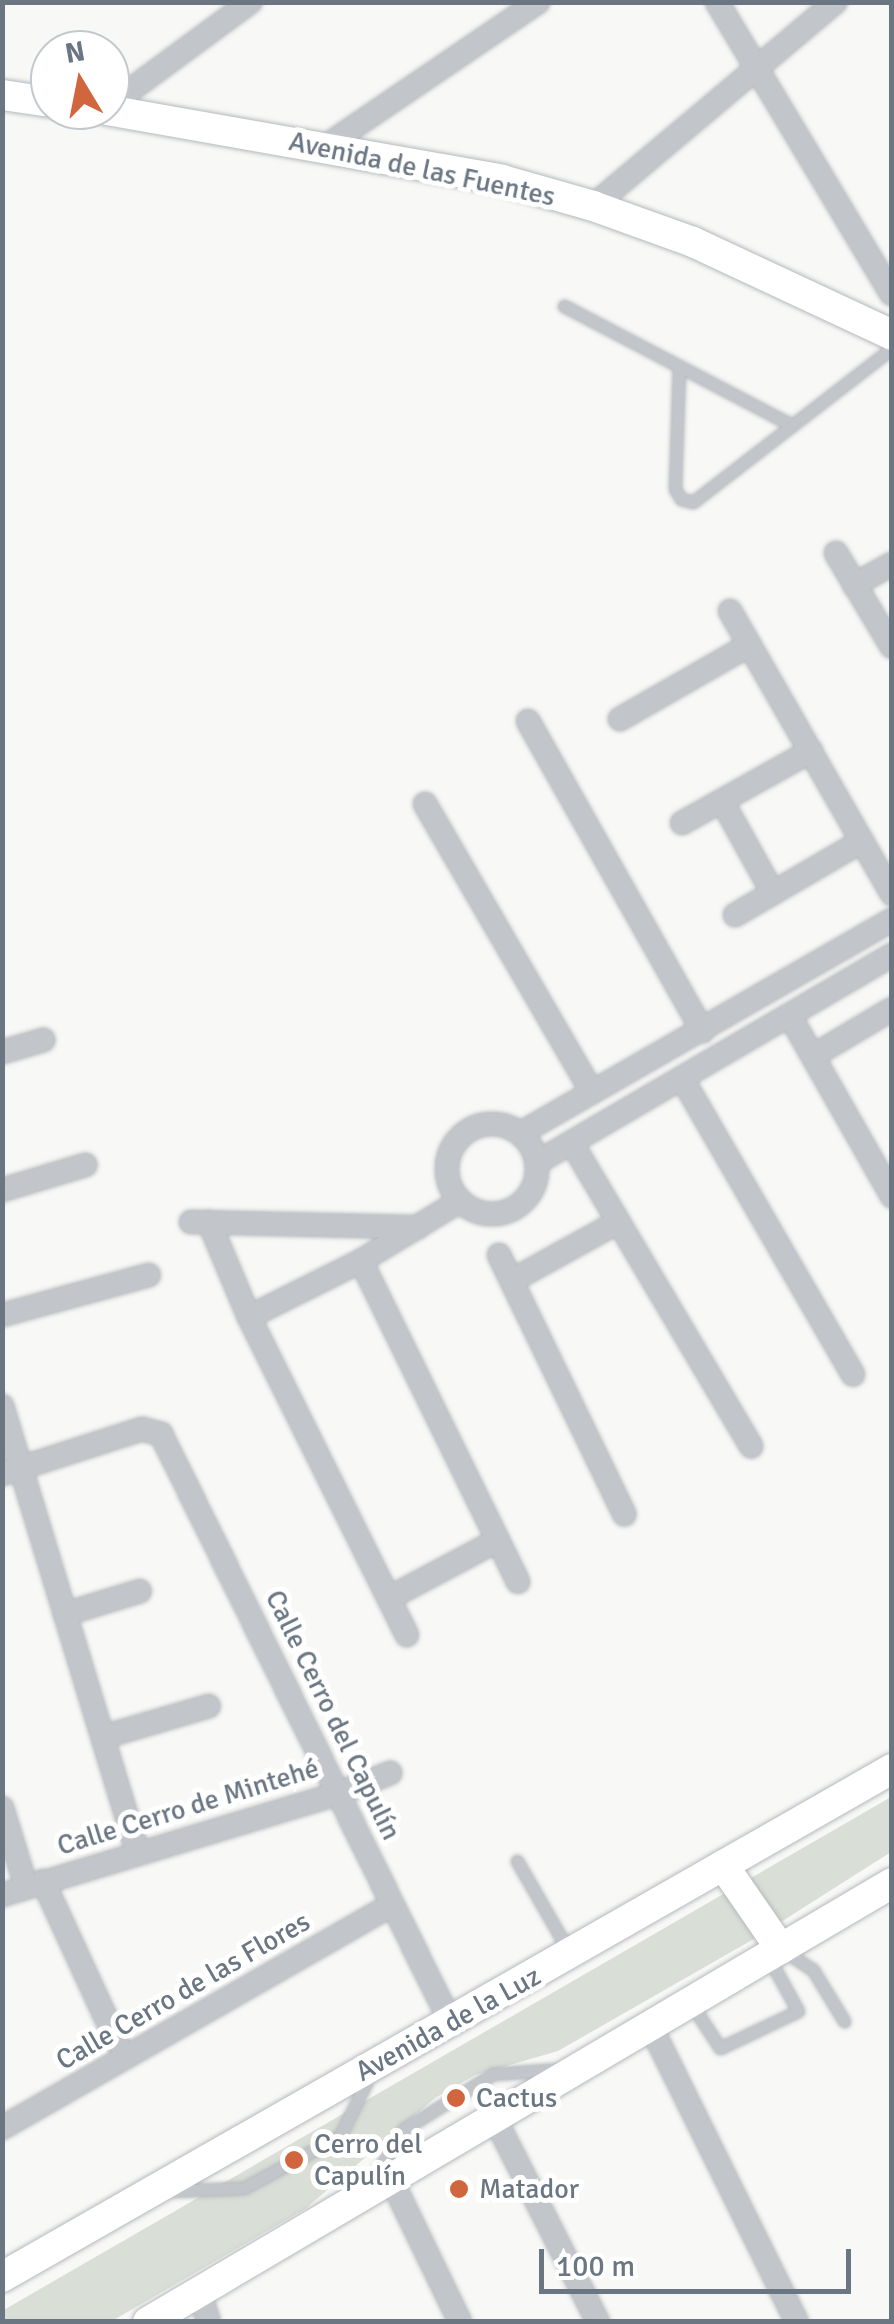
<!DOCTYPE html>
<html>
<head>
<meta charset="utf-8">
<style>
	body { margin:0 }
	#map { position:relative; width:894px; height:2324px; overflow:hidden; background:#f8f8f6; font-family:Signika,sans-serif }
	div>[style] { position:absolute }
	.green>* { inset:0; background:#d9ded7 }
	.roads { filter:drop-shadow(0 0 2px #b5b9bd) drop-shadow(0 0 2px #b5b9bd) }
	.lane>* { height:11px; margin:-5.5px; padding:0 5.5px; transform-origin:5.5px; border-radius:5.5px; background:#c2c5c9 }
	.street>* { height:22px; margin:-11px; padding:0 11px; transform-origin:11px; border-radius:11px; background:#c2c5c9 }
	.street>.ring { margin:-11px; padding:0; box-sizing:content-box; background:none; border:22px solid #c2c5c9; border-radius:50% }
	.secondary>* { height:30px; margin:-15px; padding:0 15px; transform-origin:15px; border-radius:15px; background:#fff }
	.dots>* { width:28px; height:28px; translate:-50% -50%; box-sizing:border-box; border:5px solid #fff; border-radius:50% }
	span { translate:-50% -50%; white-space:nowrap; text-align:center; line-height:1.15; -webkit-text-stroke:10px #fff; paint-order:stroke }
	.street-label { font-size:28px; color:#6a7783 }
	.poi-label { font-size:28px; color:#6a7783 }
	.left { translate:0 -50%; text-align:left }
	.frame { position:absolute; inset:0; border:5px solid #6a7783; pointer-events:none }
	.north { position:absolute; left:30px; top:30px; width:100px; height:100px; box-sizing:border-box; background:#fff; border:2px solid #c3c9cd; border-radius:50%; rotate:350deg; font-size:28px; font-weight:700; line-height:40px; text-align:center; color:#6a7783 }
	.north::after { content:''; display:block; margin:auto; width:35px; height:45px; background:#d1653d; clip-path:polygon(50% 0,100% 100%,50% 72%,0 100%) }
	.scale { position:absolute; left:539px; top:2249px; width:312px; height:45px; box-sizing:border-box; border:5px solid #6a7783; border-top:0; padding-left:12px; font-size:30px; line-height:35px; white-space:nowrap; color:#6a7783; -webkit-text-stroke:8px #fff; paint-order:stroke }
</style>
</head>
<body>
<div id="map">
	<div class="green">
		<div style="clip-path:polygon(891px 1797px,891px 1852px,759px 1936px,558px 2051px,475px 2075px,435px 2098px,305px 2209px,112px 2321px,3px 2321px,2px 2311px)"></div>
	</div>
	<div class="roads">
		<div class="lane">
			<div style="left:564px;top:306px;width:257px;rotate:27.6deg"></div>
			<div style="left:679px;top:366px;width:123px;rotate:91.9deg"></div>
			<div style="left:675px;top:489px;width:12px;rotate:59deg"></div>
			<div style="left:681px;top:499px;width:12px;rotate:14deg"></div>
			<div style="left:693px;top:502px;width:252px;rotate:-37.7deg"></div>
			<div style="left:517px;top:1861px;width:106px;rotate:60.1deg"></div>
			<div style="left:784px;top:1951px;width:35px;rotate:33deg"></div>
			<div style="left:813px;top:1970px;width:60px;rotate:58.7deg"></div>
			<div style="left:692px;top:2005px;width:51px;rotate:56.9deg"></div>
			<div style="left:720px;top:2048px;width:86px;rotate:-25.4deg"></div>
			<div style="left:798px;top:2011px;width:58px;rotate:-118.8deg"></div>
			<div style="left:372px;top:2180px;width:60px;rotate:-57.9deg"></div>
			<div style="left:404px;top:2129px;width:105px;rotate:-31.7deg"></div>
			<div style="left:493px;top:2074px;width:67px;rotate:-4.3deg"></div>
			<div style="left:170px;top:2191px;width:74px;rotate:-2.3deg"></div>
			<div style="left:244px;top:2188px;width:109px;rotate:-28.4deg"></div>
			<div style="left:340px;top:2136px;width:68px;rotate:-63.8deg"></div>
		</div>
		<div class="street">
			<div style="left:717px;top:2px;width:340px;rotate:59.1deg"></div>
			<div style="left:110px;top:105px;width:174px;rotate:-36.3deg"></div>
			<div style="left:323px;top:148px;width:260px;rotate:-34.2deg"></div>
			<div style="left:593px;top:206px;width:317px;rotate:-40.1deg"></div>
			<div style="left:836px;top:553px;width:109px;rotate:59.2deg"></div>
			<div style="left:854px;top:585px;width:43px;rotate:-28.9deg"></div>
			<div style="left:730px;top:611px;width:326px;rotate:60.2deg"></div>
			<div style="left:620px;top:719px;width:149px;rotate:-29.8deg"></div>
			<div style="left:528px;top:721px;width:356px;rotate:60.6deg"></div>
			<div style="left:722px;top:801px;width:105px;rotate:61deg"></div>
			<div style="left:425px;top:804px;width:333px;rotate:59.9deg"></div>
			<div style="left:682px;top:823px;width:148px;rotate:-29.2deg"></div>
			<div style="left:735px;top:915px;width:147px;rotate:-30.2deg"></div>
			<div style="left:791px;top:1018px;width:205px;rotate:60.4deg"></div>
			<div style="left:2px;top:1052px;width:43px;rotate:-16.3deg"></div>
			<div style="left:813px;top:1056px;width:92px;rotate:-30.7deg"></div>
			<div style="left:683px;top:1080px;width:340px;rotate:60deg"></div>
			<div class="ring" style="left:447px;top:1124px;width:68px;height:68px"></div>
			<div style="left:521px;top:1133px;width:428px;rotate:-29.9deg"></div>
			<div style="left:573px;top:1145px;width:350px;rotate:59.4deg"></div>
			<div style="left:538px;top:1162px;width:410px;rotate:-30.3deg"></div>
			<div style="left:2px;top:1190px;width:87px;rotate:-16.8deg"></div>
			<div style="left:191px;top:1222px;width:227px;rotate:1.3deg"></div>
			<div style="left:209px;top:1222px;width:103px;rotate:67.2deg"></div>
			<div style="left:249px;top:1317px;width:355px;rotate:63.6deg"></div>
			<div style="left:499px;top:1255px;width:288px;rotate:64.2deg"></div>
			<div style="left:361px;top:1261px;width:357px;rotate:63.9deg"></div>
			<div style="left:513px;top:1280px;width:120px;rotate:-28.9deg"></div>
			<div style="left:2px;top:1315px;width:152px;rotate:-15.2deg"></div>
			<div style="left:249px;top:1317px;width:125px;rotate:-26.6deg"></div>
			<div style="left:361px;top:1261px;width:116px;rotate:-31.2deg"></div>
			<div style="left:2px;top:1406px;width:468px;rotate:73.1deg"></div>
			<div style="left:2px;top:1474px;width:147px;rotate:-17.8deg"></div>
			<div style="left:142px;top:1429px;width:20px;rotate:15deg"></div>
			<div style="left:161px;top:1434px;width:657px;rotate:63.79deg"></div>
			<div style="left:389px;top:1598px;width:123px;rotate:-28deg"></div>
			<div style="left:65px;top:1614px;width:78px;rotate:-17deg"></div>
			<div style="left:103px;top:1737px;width:110px;rotate:-16.3deg"></div>
			<div style="left:2px;top:1808px;width:82px;rotate:72.9deg"></div>
			<div style="left:43px;top:1881px;width:177px;rotate:65.3deg"></div>
			<div style="left:2px;top:1895px;width:353px;rotate:-16.8deg"></div>
			<div style="left:340px;top:1793px;width:54px;rotate:-21.8deg"></div>
			<div style="left:650px;top:2025px;width:331px;rotate:63.7deg"></div>
			<div style="left:494px;top:2117px;width:230px;rotate:63.1deg"></div>
			<div style="left:2px;top:2128px;width:449px;rotate:-29.8deg"></div>
			<div style="left:390px;top:2177px;width:161px;rotate:64.2deg"></div>
			<div style="left:199px;top:2290px;width:34px;rotate:73deg"></div>
		</div>
		<div class="secondary">
			<div style="left:2px;top:95px;width:49px;rotate:8.3deg"></div>
			<div style="left:107px;top:110px;width:401px;rotate:10deg"></div>
			<div style="left:502px;top:180px;width:95px;rotate:15.9deg"></div>
			<div style="left:593px;top:206px;width:106px;rotate:19.8deg"></div>
			<div style="left:693px;top:242px;width:220px;rotate:25deg"></div>
			<div style="left:723px;top:1865px;width:102px;rotate:55.4deg"></div>
			<div style="left:2px;top:2277px;width:1025px;rotate:-29.72deg"></div>
			<div style="left:148px;top:2322px;width:864px;rotate:-30.54deg"></div>
		</div>
	</div>
	<div class="dots">
		<div style="left:456px;top:2098px;background:#d1653d"></div>
		<div style="left:294px;top:2160px;background:#d1653d"></div>
		<div style="left:459px;top:2189px;background:#d1653d"></div>
	</div>
	<div class="street-label">
		<span style="left:422px;top:169px;rotate:12deg">Avenida de las Fuentes</span>
		<span style="left:333px;top:1715px;rotate:64deg">Calle Cerro del Capulín</span>
		<span style="left:188px;top:1807px;rotate:-17deg">Calle Cerro de Mintehé</span>
		<span style="left:183px;top:1991px;rotate:-30deg">Calle Cerro de las Flores</span>
		<span style="left:448px;top:2024px;rotate:-29deg">Avenida de la Luz</span>
	</div>
	<div class="poi-label">
		<span class="left" style="left:476px;top:2098px">Cactus</span>
		<span class="left" style="left:314px;top:2160px">Cerro del<br>Capulín</span>
		<span class="left" style="left:479px;top:2189px">Matador</span>
	</div>
	<div class="frame"></div>
	<div class="north">N</div>
	<div class="scale">100 m</div>
</div>
</body>
</html>
